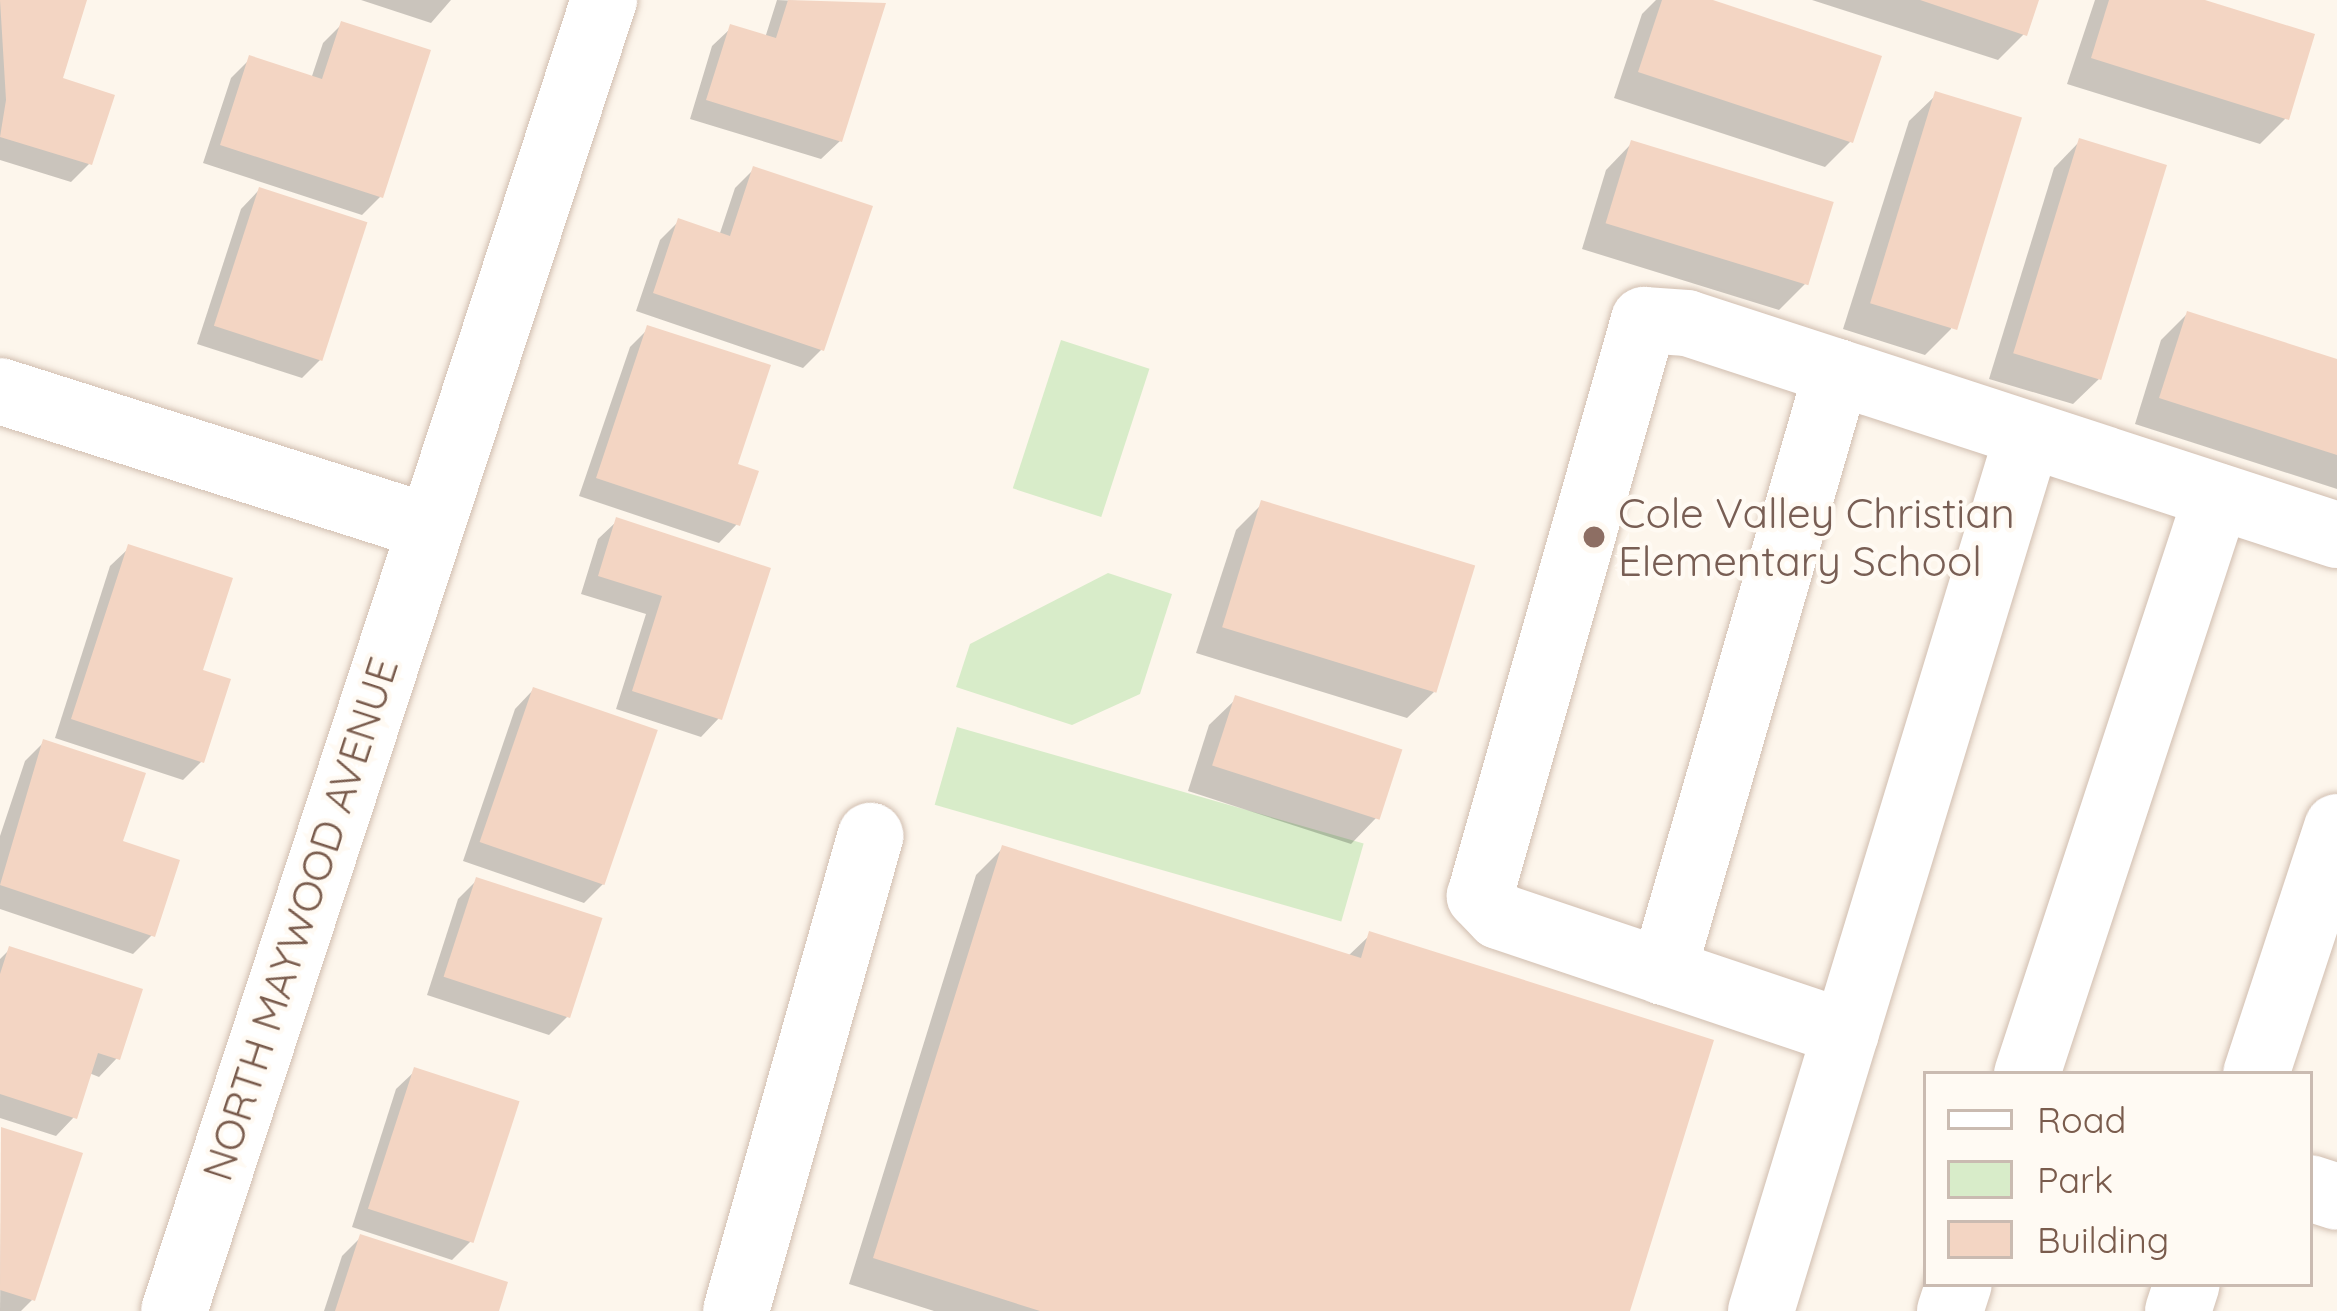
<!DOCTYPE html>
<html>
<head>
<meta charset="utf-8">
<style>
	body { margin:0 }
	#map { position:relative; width:2337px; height:1311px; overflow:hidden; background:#fdf6ec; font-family:Quicksand,sans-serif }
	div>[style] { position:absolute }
	.green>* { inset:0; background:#d8ecc9; transform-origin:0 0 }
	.shadow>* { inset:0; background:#0003 }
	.building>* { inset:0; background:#f3d5c3; transform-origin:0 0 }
	.roads { filter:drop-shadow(0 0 3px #d1beb0) drop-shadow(0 0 3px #d1beb0) }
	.minor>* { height:66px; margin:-33px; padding:0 33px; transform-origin:33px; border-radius:33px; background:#fff }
	.dots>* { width:33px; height:33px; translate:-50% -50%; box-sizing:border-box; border:6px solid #fffaf3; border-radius:50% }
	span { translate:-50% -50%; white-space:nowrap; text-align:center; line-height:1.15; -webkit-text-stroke:9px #fffaf3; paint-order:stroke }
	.education-label { font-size:42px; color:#785e54 }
	.left { translate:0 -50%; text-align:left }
	.street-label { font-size:42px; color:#7a5c4d }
	.legend { position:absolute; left:1923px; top:1071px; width:390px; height:216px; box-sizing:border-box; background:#fffaf3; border:3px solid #cabbb1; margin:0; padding:15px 21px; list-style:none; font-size:36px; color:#7a5c4d }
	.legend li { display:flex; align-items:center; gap:24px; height:60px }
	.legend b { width:60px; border:3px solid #cabbb1 }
</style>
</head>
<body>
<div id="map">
	<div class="green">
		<div style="left:1061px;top:340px;width:93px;height:156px;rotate:18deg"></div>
		<div style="clip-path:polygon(1108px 573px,1172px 594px,1140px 694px,1072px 725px,956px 687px,970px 644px)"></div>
		<div style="left:957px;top:727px;width:423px;height:81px;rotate:16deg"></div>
	</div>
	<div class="shadow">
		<div style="clip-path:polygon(0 0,84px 0,59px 80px,89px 164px,71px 182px,0 160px)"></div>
		<div style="clip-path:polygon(361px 0,451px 0,431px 23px)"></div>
		<div style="clip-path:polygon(777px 0,882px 5px,840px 141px,821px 159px,690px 119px,712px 46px,731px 28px,765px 38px)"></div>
		<div style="clip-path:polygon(1656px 0,1704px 0,1851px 141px,1825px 167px,1614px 98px,1642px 14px)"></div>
		<div style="clip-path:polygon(1812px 0,2036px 0,2024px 34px,1998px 60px)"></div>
		<div style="clip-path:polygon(2095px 0,2195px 0,2286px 118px,2260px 144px,2067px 84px)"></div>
		<div style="clip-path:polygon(342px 24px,381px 196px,362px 215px,203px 163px,231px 78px,250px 59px,311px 79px,323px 43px)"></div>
		<div style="clip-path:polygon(1936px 95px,1951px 329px,1925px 355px,1843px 329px,1909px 121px)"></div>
		<div style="clip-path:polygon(2080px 141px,2100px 378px,2073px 404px,1989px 379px,2054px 168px)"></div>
		<div style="clip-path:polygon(1632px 143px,1805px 284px,1779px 310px,1582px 249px,1606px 170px)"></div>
		<div style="clip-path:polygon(754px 169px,822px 349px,803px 368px,636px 311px,660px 240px,679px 221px,719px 236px,735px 188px)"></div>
		<div style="clip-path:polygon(259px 190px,320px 360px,302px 378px,197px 344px,241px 209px)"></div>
		<div style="clip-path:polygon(2187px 314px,2337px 362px,2337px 489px,2135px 424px,2161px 340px)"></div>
		<div style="clip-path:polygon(648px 329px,734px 466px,737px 524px,719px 543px,579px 496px,630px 347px)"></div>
		<div style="clip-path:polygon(1262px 504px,1434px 692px,1407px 718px,1196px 653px,1236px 530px)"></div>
		<div style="clip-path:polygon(617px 521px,768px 570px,719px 718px,701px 737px,616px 709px,646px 614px,581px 594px,598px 539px)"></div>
		<div style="clip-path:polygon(129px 548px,200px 672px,202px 761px,183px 780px,55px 738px,110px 566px)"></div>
		<div style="clip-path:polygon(533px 690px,603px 884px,584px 903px,463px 861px,515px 709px)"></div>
		<div style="clip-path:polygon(1236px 699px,1377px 817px,1351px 844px,1188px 791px,1209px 725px)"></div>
		<div style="clip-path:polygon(43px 743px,119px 843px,152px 935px,133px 954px,0 909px,0 836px,25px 761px)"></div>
		<div style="clip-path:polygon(1003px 848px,1347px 957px,1370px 935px,1627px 1311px,934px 1311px,849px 1284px,976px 875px)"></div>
		<div style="clip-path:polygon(477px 880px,567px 1017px,549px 1035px,427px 995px,458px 899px)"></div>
		<div style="clip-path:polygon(10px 949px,117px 1058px,99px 1077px,89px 1073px,74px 1117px,56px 1136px,0 1118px,0 959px)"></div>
		<div style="clip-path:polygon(415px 1071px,471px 1241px,452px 1260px,352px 1227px,396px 1089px)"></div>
		<div style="clip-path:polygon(2px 1130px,32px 1300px,21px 1311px,0 1311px)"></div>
		<div style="clip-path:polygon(361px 1237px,496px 1311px,324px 1311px,342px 1256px)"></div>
	</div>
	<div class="building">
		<div style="clip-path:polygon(0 0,87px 0,63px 78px,115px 95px,92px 165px,0 137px,6px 100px)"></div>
		<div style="clip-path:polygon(788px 0,886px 3px,842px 142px,706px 100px,730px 24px,776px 38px)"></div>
		<div style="clip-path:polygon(1662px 0,1713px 0,1882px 56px,1853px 143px,1638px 72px)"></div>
		<div style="clip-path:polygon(1920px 0,2039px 0,2027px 36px)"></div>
		<div style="clip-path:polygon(2109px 0,2205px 0,2315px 34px,2289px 120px,2091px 58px)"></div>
		<div style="clip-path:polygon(341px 21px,431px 50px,383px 198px,220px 145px,249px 55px,322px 79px)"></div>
		<div style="left:1935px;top:91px;width:91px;height:222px;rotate:17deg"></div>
		<div style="left:2079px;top:138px;width:92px;height:225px;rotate:17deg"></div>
		<div style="left:1631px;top:140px;width:212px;height:87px;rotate:17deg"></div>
		<div style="clip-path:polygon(753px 166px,873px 206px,824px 351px,653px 293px,678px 218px,730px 236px)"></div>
		<div style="left:259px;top:187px;width:114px;height:146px;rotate:18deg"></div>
		<div style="clip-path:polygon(2187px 311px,2337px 359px,2337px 455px,2159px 398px)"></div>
		<div style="clip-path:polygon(647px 325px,771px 365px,738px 464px,759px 471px,740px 526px,596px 478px)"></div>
		<div style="left:1261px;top:500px;width:224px;height:133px;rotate:17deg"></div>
		<div style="clip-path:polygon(616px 517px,771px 568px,722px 720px,632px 691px,662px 596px,598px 576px)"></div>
		<div style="clip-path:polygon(128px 544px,233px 578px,203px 670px,231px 679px,204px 763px,71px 719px)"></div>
		<div style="left:533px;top:687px;width:132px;height:164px;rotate:19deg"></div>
		<div style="left:1235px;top:695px;width:176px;height:74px;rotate:18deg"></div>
		<div style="clip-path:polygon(43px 739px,146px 773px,123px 841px,180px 860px,155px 937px,0 885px)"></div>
		<div style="clip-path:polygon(1002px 845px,1361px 958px,1369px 931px,1714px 1040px,1630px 1311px,1040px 1311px,873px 1258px)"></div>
		<div style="left:476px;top:877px;width:133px;height:105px;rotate:18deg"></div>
		<div style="clip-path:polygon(9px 946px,143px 989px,120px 1060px,98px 1053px,77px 1119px,0 1094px,0 974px)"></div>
		<div style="left:414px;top:1067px;width:111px;height:149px;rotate:18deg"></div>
		<div style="clip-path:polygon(1px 1127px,83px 1153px,35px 1301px,0 1290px)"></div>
		<div style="clip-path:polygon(360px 1234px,508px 1282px,499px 1311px,335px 1311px)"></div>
	</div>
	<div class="roads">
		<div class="minor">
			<div style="left:0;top:391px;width:447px;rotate:17.6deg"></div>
			<div style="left:1663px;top:972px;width:625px;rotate:-73.83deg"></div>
			<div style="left:1846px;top:1033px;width:366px;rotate:-161.4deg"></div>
			<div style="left:1499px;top:916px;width:28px;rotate:-134deg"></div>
			<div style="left:1480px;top:896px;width:599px;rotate:-74.11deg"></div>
			<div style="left:1644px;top:320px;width:43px;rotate:4deg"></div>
			<div style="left:1687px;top:323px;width:684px;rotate:18.06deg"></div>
			<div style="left:2027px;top:1074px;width:608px;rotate:-71.8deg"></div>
			<div style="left:2256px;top:1074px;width:260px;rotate:-71.8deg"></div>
			<div style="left:2310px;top:1188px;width:28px;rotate:18deg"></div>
			<div style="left:174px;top:1311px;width:1380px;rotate:-71.84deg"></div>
			<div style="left:736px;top:1311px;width:494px;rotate:-74.2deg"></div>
			<div style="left:1761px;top:1311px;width:916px;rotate:-73.05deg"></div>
			<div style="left:1950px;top:1311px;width:28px;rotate:-72deg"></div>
			<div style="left:2178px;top:1311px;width:28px;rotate:-72deg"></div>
		</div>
	</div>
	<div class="dots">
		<div style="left:1594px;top:537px;background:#8d6e63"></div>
	</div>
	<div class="education-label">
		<span class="left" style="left:1618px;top:537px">Cole Valley Christian<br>Elementary School</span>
	</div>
	<div class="street-label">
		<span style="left:300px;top:919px;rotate:-72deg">NORTH MAYWOOD AVENUE</span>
	</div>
	<ul class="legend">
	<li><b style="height:15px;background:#fff"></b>Road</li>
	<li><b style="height:33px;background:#d8ecc9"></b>Park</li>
	<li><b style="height:33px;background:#f3d5c3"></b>Building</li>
	</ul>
</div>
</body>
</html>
